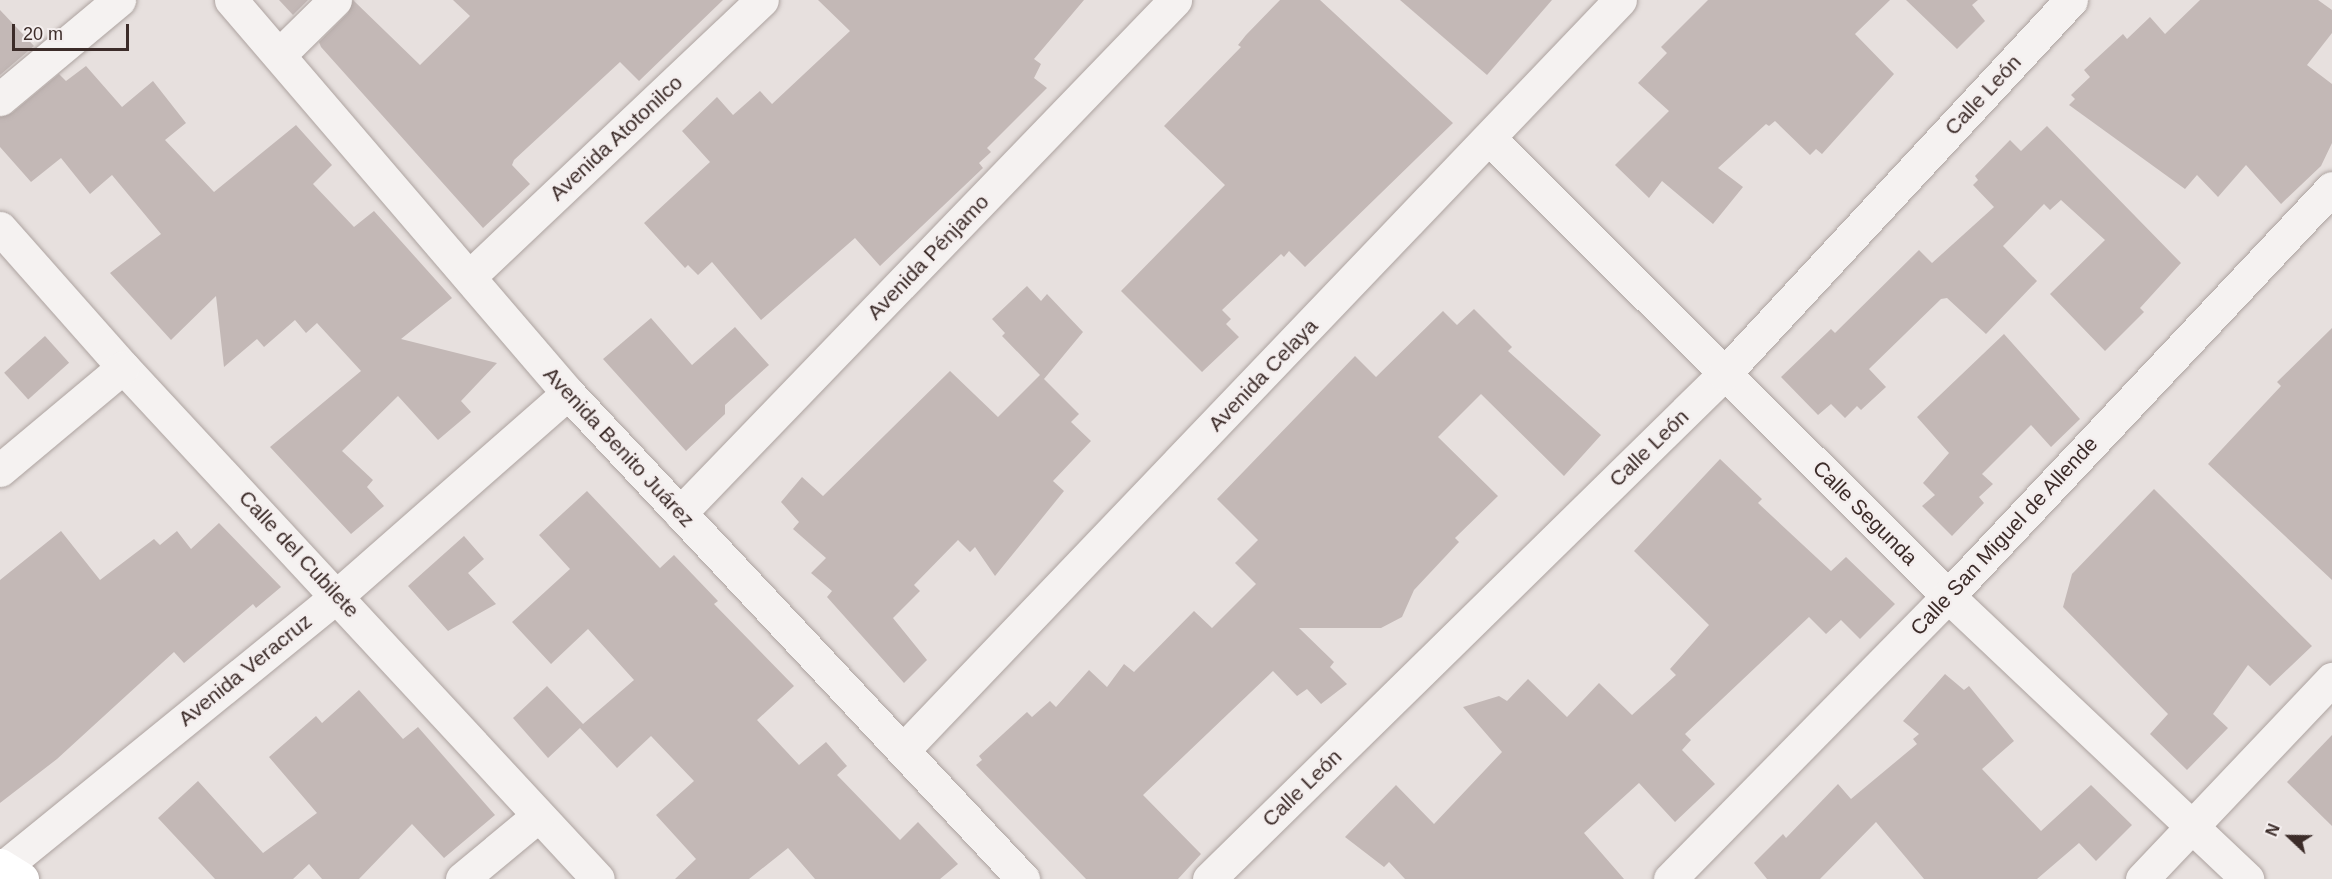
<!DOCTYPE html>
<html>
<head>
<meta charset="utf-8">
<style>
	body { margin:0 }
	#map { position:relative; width:2332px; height:879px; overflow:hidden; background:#e7e0de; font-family:Helvetica,sans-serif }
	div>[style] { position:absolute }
	.building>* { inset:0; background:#c3b8b6; transform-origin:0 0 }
	.roads { filter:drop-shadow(0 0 2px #ada3a0) drop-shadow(0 0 2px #ada3a0) }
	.street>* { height:33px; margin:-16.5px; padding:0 16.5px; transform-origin:16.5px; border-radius:16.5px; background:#f5f2f1 }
	.secondary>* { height:33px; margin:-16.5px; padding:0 16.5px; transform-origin:16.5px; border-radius:16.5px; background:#fff }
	span { translate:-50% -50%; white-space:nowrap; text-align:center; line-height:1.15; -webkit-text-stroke:4.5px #f4eeee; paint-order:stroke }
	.street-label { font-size:21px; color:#3c2c29 }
	.north { position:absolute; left:2260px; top:807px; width:60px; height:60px; -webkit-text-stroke:4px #f4eeee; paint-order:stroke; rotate:292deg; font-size:16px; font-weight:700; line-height:24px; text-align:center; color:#3c2c29 }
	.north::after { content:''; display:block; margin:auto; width:21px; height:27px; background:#3c2c29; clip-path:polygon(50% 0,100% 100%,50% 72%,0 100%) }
	.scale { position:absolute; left:12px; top:24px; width:117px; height:27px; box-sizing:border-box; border:3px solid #3c2c29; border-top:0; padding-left:8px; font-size:18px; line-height:21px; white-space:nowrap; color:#3c2c29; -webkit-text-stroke:4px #f4eeee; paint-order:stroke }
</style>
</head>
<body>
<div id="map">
	<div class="building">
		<div style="clip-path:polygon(279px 0,308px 0,293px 15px)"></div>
		<div style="clip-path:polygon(353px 0,420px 65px,470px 16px,453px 0,723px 0,639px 81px,620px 62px,514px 160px,512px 165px,530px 184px,483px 228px,321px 47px,319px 42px,348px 13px)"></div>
		<div style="clip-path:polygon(818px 0,1084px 0,1034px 59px,1041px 64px,1034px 78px,1047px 88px,987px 148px,991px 152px,979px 163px,983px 168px,880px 266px,855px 238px,761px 320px,712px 262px,698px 275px,688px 265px,685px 268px,644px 223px,710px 162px,682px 131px,717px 97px,733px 115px,760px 91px,772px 104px,850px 31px)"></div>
		<div style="clip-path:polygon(1280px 0,1320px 0,1453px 123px,1305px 267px,1289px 251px,1284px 257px,1281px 254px,1222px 310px,1231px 319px,1226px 324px,1239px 337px,1202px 372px,1121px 291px,1225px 185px,1164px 126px,1241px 47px,1238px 45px,1246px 35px)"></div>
		<div style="clip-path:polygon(1400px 0,1552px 0,1487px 75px)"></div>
		<div style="clip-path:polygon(1708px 0,1890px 0,1855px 34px,1894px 74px,1822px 154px,1816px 149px,1810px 155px,1775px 121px,1769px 126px,1766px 124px,1718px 168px,1743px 187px,1713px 224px,1662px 181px,1649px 198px,1615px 165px,1669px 111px,1638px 83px,1667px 53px,1661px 47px)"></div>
		<div style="clip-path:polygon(1906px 0,1978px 0,1972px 5px,1985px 21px,1957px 49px)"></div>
		<div style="clip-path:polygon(2200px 0,2318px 0,2332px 10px,2332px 33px,2307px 65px,2332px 84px,2332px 143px,2321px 166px,2281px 204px,2246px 165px,2218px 197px,2197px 175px,2185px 189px,2069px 105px,2075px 99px,2071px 95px,2090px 77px,2084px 70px,2123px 34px,2127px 39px,2150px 17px,2165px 34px)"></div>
		<div style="clip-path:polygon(0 10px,34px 46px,0 75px)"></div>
		<div style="clip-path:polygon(86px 66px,122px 107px,153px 81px,186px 123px,165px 140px,214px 192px,296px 125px,332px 165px,313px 184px,354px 227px,374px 211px,452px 298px,401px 339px,497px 363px,461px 401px,471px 412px,438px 440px,398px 396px,342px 451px,373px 480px,367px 487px,384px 506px,351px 534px,270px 447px,361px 371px,317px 323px,306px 333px,295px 320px,264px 347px,257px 339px,224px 367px,216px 296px,171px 340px,110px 273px,161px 234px,112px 175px,90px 194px,61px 158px,31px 182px,0 147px,0 117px,12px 113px,59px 74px,66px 81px)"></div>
		<div style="clip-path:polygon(2047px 126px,2181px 263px,2140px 308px,2144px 312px,2105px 351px,2050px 294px,2105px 240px,2061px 200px,2050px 210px,2044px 204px,2003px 246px,2037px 281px,1986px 334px,1947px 298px,1941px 299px,1869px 369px,1886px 387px,1861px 410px,1857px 406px,1845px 418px,1831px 404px,1818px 415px,1781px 377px,1831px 329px,1835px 333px,1919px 250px,1932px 263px,1994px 207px,1973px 185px,1978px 180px,1975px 176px,2010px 140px,2021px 151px)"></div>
		<div style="clip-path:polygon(1027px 286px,1041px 301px,1047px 294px,1083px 332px,1044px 379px,1079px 414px,1071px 422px,1091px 441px,1053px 481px,1064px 491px,995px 576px,975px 547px,970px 552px,958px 540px,914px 585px,920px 591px,893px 618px,927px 660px,904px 683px,827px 597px,832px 591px,811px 573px,826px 558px,793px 529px,799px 522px,781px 502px,802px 477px,823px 496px,950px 371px,998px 417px,1040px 375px,1002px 336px,1005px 333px,992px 319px)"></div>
		<div style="clip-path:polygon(1474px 309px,1512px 347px,1508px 351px,1601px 435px,1564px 476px,1481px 394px,1438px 437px,1498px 496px,1455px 538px,1459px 542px,1414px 590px,1402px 617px,1381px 628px,1299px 628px,1334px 662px,1330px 667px,1347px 684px,1321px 704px,1307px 689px,1297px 696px,1273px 671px,1143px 795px,1201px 854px,1178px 879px,1086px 879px,976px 765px,982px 760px,979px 756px,1027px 712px,1032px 717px,1050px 701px,1056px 707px,1089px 670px,1107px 687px,1124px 664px,1134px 672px,1194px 611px,1212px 628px,1256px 584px,1235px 563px,1258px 540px,1217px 499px,1355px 356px,1376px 377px,1443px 311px,1457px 325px)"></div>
		<div style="clip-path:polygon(651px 318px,692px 365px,735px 327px,769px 365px,725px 405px,725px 414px,686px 451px,603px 359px)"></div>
		<div style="clip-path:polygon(2332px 328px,2332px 580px,2208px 464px,2281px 386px,2277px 382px)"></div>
		<div style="clip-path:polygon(2004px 334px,2080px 419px,2051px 447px,2031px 425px,1982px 474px,1993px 484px,1979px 497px,1984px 503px,1952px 536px,1922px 506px,1935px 495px,1923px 483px,1949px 453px,1917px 417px)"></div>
		<div style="left:45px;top:336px;width:36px;height:55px;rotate:48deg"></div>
		<div style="clip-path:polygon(1720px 459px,1762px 499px,1758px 503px,1831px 571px,1846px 557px,1895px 604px,1860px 639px,1841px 620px,1826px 634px,1809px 617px,1685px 734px,1691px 740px,1682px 750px,1715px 784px,1675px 822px,1639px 783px,1584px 833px,1624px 879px,1405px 879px,1389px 862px,1384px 867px,1345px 837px,1396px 785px,1434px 824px,1502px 752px,1463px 707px,1499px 696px,1507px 701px,1528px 679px,1567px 717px,1599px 683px,1632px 715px,1676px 675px,1670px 669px,1709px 625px,1634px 551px)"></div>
		<div style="clip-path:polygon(2154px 489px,2312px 646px,2270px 686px,2248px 665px,2213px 714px,2228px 728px,2187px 770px,2150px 734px,2168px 714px,2063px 607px,2072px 574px)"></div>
		<div style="clip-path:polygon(587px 491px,660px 568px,674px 555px,718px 601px,714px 604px,794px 686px,757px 720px,799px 765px,826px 742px,847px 766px,837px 775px,900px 840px,918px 822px,958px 864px,940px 879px,815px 879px,788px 848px,749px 879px,675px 879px,696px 859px,656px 815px,694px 781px,651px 736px,617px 768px,580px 728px,548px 758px,513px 718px,547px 686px,583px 724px,634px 680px,588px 629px,551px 664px,512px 622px,570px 569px,539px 535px)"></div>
		<div style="clip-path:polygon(219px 523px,281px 587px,256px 608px,253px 604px,184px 663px,174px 652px,57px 759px,0 803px,0 580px,61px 531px,100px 580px,154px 539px,160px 545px,177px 531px,191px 549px)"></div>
		<div style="clip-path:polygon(464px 536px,484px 559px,468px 573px,496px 604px,448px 631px,408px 586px)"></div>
		<div style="clip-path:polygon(1945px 674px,1964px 690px,1969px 686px,2014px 741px,1982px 769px,2041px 831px,2091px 785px,2132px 825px,2096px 861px,2079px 843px,2037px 879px,1924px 879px,1876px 822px,1820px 879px,1767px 879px,1754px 863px,1783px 834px,1786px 838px,1838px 784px,1851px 799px,1917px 744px,1913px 739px,1919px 734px,1903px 721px)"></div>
		<div style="clip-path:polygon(359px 690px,403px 739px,418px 727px,495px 815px,444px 858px,412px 824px,359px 879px,322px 879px,309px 864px,293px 879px,215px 879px,158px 818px,198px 781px,263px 853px,317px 813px,269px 757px,316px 716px,322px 723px)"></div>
		<div style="clip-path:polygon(2332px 735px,2332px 826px,2287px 782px)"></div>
	</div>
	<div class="roads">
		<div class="street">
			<div style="left:231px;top:0;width:518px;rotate:49.39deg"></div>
			<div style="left:568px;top:393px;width:666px;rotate:46.89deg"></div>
			<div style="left:280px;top:54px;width:77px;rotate:-44.5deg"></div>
			<div style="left:0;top:99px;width:155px;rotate:-39.8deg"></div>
			<div style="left:1490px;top:139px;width:647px;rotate:44.94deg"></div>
			<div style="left:1948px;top:596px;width:412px;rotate:43.4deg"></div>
			<div style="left:0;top:228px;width:186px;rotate:48.5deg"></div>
			<div style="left:123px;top:367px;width:698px;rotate:47.15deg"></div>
			<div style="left:469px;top:277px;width:403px;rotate:-43.4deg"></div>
			<div style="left:0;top:470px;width:160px;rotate:-39.9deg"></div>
			<div style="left:680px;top:513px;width:713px;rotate:-46.02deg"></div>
			<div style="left:904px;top:749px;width:1036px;rotate:-46.29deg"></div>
			<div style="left:0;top:870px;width:436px;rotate:-39.1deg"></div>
			<div style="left:338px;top:595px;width:306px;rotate:-41.3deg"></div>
			<div style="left:462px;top:879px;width:99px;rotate:-39.7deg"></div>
			<div style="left:1209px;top:879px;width:721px;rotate:-44.44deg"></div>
			<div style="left:1724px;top:374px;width:510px;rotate:-47.14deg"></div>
			<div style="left:1670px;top:879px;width:397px;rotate:-45.5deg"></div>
			<div style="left:1948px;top:596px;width:560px;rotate:-46.74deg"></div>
			<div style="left:2142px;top:879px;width:276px;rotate:-46.5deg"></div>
		</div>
		<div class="secondary">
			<div style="left:0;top:865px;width:26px;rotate:32deg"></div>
		</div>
	</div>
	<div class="street-label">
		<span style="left:1983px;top:95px;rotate:-47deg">Calle León</span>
		<span style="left:616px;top:138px;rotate:-43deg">Avenida Atotonilco</span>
		<span style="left:928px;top:257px;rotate:-46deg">Avenida Pénjamo</span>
		<span style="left:1263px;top:375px;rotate:-46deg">Avenida Celaya</span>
		<span style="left:619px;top:447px;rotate:47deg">Avenida Benito Juárez</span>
		<span style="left:1649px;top:448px;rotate:-44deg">Calle León</span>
		<span style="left:1865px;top:513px;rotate:45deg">Calle Segunda</span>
		<span style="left:2004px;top:536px;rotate:-47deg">Calle San Miguel de Allende</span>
		<span style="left:299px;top:554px;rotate:47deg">Calle del Cubilete</span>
		<span style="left:245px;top:670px;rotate:-39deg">Avenida Veracruz</span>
		<span style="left:1302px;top:788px;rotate:-44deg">Calle León</span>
	</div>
	<div class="north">N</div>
	<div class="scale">20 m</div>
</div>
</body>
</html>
